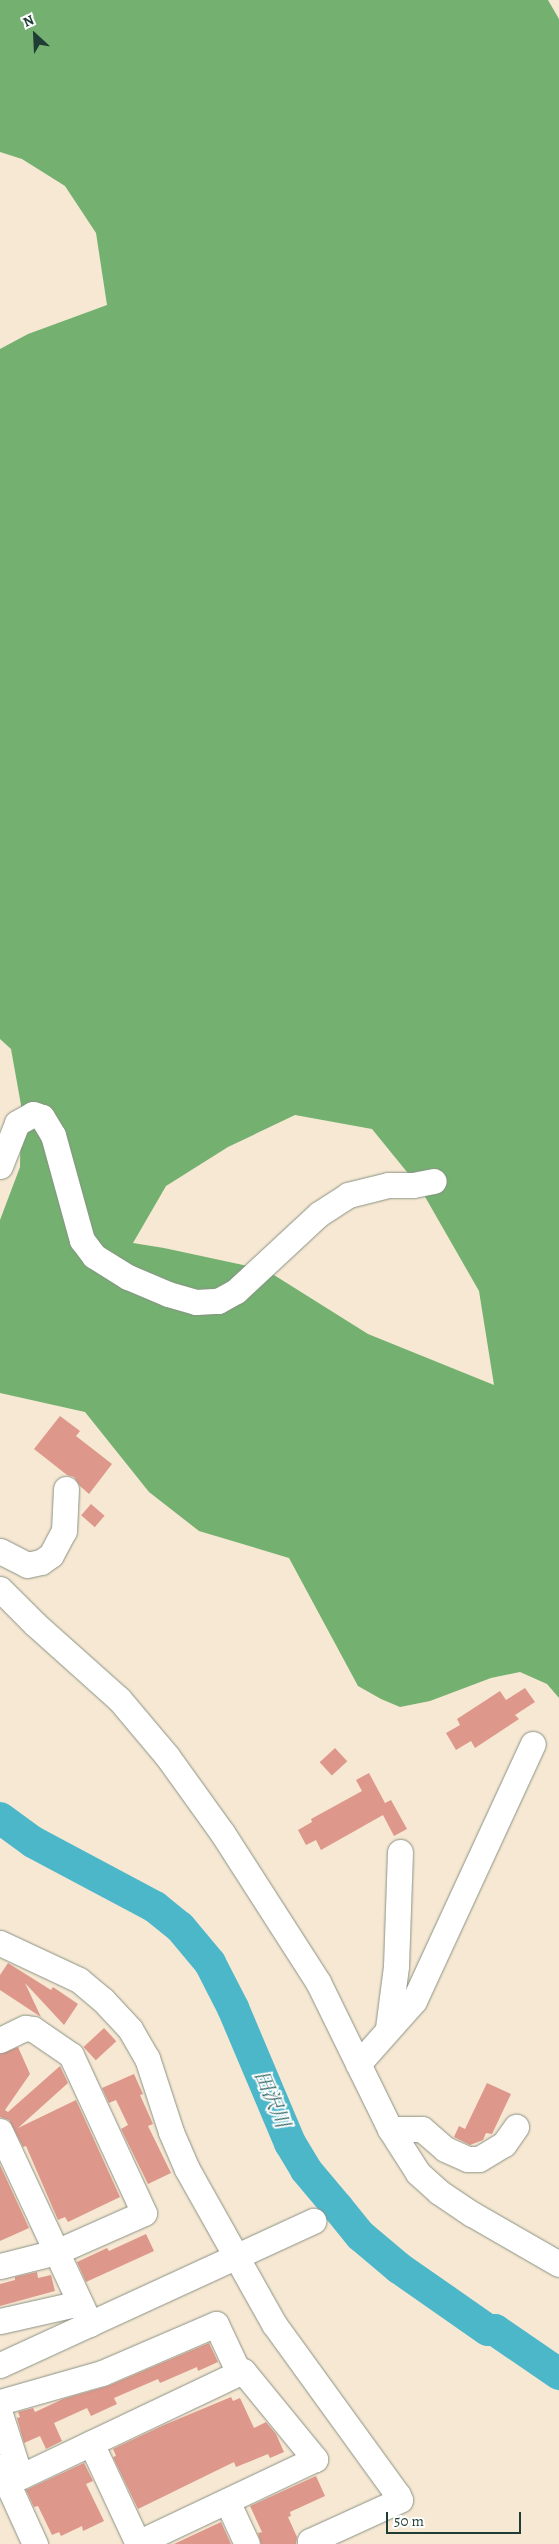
<!DOCTYPE html>
<html>
<head>
<meta charset="utf-8">
<style>
	body { margin:0 }
	#map { position:relative; width:559px; height:2544px; overflow:hidden; background:#f6e8d3; font-family:Alegreya,"Noto Serif JP",serif }
	div>[style] { position:absolute }
	.forest>* { inset:0; background:#74b171 }
	.river>* { height:32px; margin:-16px; padding:0 16px; transform-origin:16px; border-radius:16px; background:#4db7ca }
	.building>* { inset:0; background:#de978b; transform-origin:0 0 }
	.roads { filter:drop-shadow(0 0 1px #8a9284) drop-shadow(0 0 1px #8a9284) }
	.minor>* { height:25px; margin:-12.5px; padding:0 12.5px; transform-origin:12.5px; border-radius:12.5px; background:#fff }
	span { translate:-50% -50%; white-space:nowrap; text-align:center; line-height:1.15; -webkit-text-stroke:4px #fff; paint-order:stroke }
	.water-label { font-size:20px; color:#2d6261; font-style:italic }
	.north { position:absolute; left:10px; top:10px; width:50px; height:50px; -webkit-text-stroke:4px #fff; paint-order:stroke; rotate:335deg; font-size:14px; font-weight:700; line-height:20px; text-align:center; color:#1f3d34 }
	.north::after { content:''; display:block; margin:auto; width:18px; height:22px; background:#1f3d34; clip-path:polygon(50% 0,100% 100%,50% 72%,0 100%) }
	.scale { position:absolute; left:386px; top:2512px; width:135px; height:22px; box-sizing:border-box; border:2px solid #1f3d34; border-top:0; padding-left:6px; font-size:15px; line-height:18px; white-space:nowrap; color:#1f3d34; -webkit-text-stroke:4px #fff; paint-order:stroke }
</style>
</head>
<body>
<div id="map">
	<div class="forest">
		<div style="clip-path:polygon(evenodd,0 0,548px 0,559px 19px,559px 1698px,547px 1684px,520px 1672px,491px 1678px,430px 1701px,400px 1707px,381px 1699px,358px 1686px,289px 1558px,199px 1531px,149px 1492px,85px 1412px,0 1393px,0 1220px,20px 1167px,21px 1105px,11px 1049px,0 1039px,0 349px,28px 334px,107px 305px,96px 233px,65px 186px,22px 159px,0 152px,0 0,295px 1115px,372px 1129px,420px 1188px,479px 1291px,494px 1385px,368px 1334px,266px 1270px,164px 1248px,133px 1243px,166px 1186px,228px 1147px,295px 1115px)"></div>
	</div>
	<div class="river">
		<div style="left:0;top:1818px;width:41px;rotate:36deg"></div>
		<div style="left:33px;top:1842px;width:138px;rotate:28deg"></div>
		<div style="left:155px;top:1907px;width:32px;rotate:39deg"></div>
		<div style="left:180px;top:1927px;width:47px;rotate:50.2deg"></div>
		<div style="left:210px;top:1963px;width:51px;rotate:62.9deg"></div>
		<div style="left:233px;top:2008px;width:147px;rotate:67.1deg"></div>
		<div style="left:290px;top:2143px;width:31px;rotate:59deg"></div>
		<div style="left:306px;top:2170px;width:50px;rotate:49.9deg"></div>
		<div style="left:338px;top:2208px;width:36px;rotate:51deg"></div>
		<div style="left:361px;top:2236px;width:50px;rotate:40.1deg"></div>
		<div style="left:399px;top:2268px;width:108px;rotate:34.9deg"></div>
		<div style="left:488px;top:2330px;width:7px"></div>
		<div style="left:495px;top:2330px;width:78px;rotate:34.5deg"></div>
	</div>
	<div class="building">
		<div style="clip-path:polygon(60px 1416px,80px 1431px,76px 1436px,112px 1464px,89px 1494px,80px 1486px,74px 1477px,67px 1475px,34px 1449px)"></div>
		<div style="left:91px;top:1504px;width:18px;height:15px;rotate:41deg"></div>
		<div style="clip-path:polygon(525px 1688px,535px 1702px,515px 1715px,519px 1719px,475px 1748px,471px 1741px,456px 1750px,446px 1733px,460px 1725px,457px 1719px,500px 1691px,506px 1700px)"></div>
		<div style="left:335px;top:1748px;width:18px;height:21px;rotate:47deg"></div>
		<div style="clip-path:polygon(369px 1773px,385px 1803px,391px 1800px,407px 1829px,394px 1836px,383px 1815px,321px 1850px,316px 1840px,306px 1845px,298px 1830px,312px 1822px,311px 1819px,362px 1791px,356px 1780px)"></div>
		<div style="clip-path:polygon(8px 1963px,51px 1990px,53px 1987px,78px 2004px,64px 2025px,25px 1983px,41px 2017px,0 1990px,0 1975px)"></div>
		<div style="left:104px;top:2028px;width:18px;height:28px;rotate:47deg"></div>
		<div style="clip-path:polygon(18px 2047px,30px 2074px,5px 2110px,8px 2112px,60px 2066px,68px 2083px,18px 2128px,76px 2100px,120px 2197px,68px 2222px,65px 2217px,58px 2220px,26px 2146px,23px 2147px,9px 2120px,0 2117px,0 2054px)"></div>
		<div style="clip-path:polygon(134px 2074px,143px 2094px,140px 2095px,153px 2124px,148px 2126px,171px 2173px,148px 2184px,121px 2129px,128px 2125px,116px 2100px,109px 2103px,102px 2088px)"></div>
		<div style="clip-path:polygon(487px 2083px,511px 2094px,492px 2134px,486px 2133px,483px 2140px,470px 2145px,454px 2137px,459px 2126px,465px 2129px)"></div>
		<div style="clip-path:polygon(0 2165px,29px 2228px,0 2241px)"></div>
		<div style="clip-path:polygon(146px 2234px,154px 2251px,86px 2282px,77px 2262px,107px 2248px,109px 2251px)"></div>
		<div style="clip-path:polygon(37px 2272px,38px 2278px,51px 2275px,55px 2291px,0 2306px,0 2284px,15px 2280px,15px 2277px)"></div>
		<div style="clip-path:polygon(209px 2343px,218px 2362px,198px 2371px,197px 2367px,160px 2383px,158px 2379px,114px 2398px,117px 2404px,91px 2416px,87px 2408px,54px 2423px,62px 2441px,46px 2449px,40px 2436px,24px 2443px,17px 2418px,20px 2417px,18px 2412px,33px 2408px,35px 2412px,63px 2399px,108px 2386px)"></div>
		<div style="clip-path:polygon(231px 2397px,233px 2401px,240px 2398px,254px 2428px,266px 2422px,276px 2434px,284px 2452px,270px 2458px,268px 2454px,236px 2467px,234px 2462px,138px 2509px,113px 2457px,116px 2456px,113px 2449px,164px 2425px)"></div>
		<div style="clip-path:polygon(84px 2463px,93px 2481px,86px 2484px,104px 2521px,83px 2531px,82px 2526px,61px 2536px,59px 2532px,52px 2535px,38px 2506px,34px 2507px,26px 2490px)"></div>
		<div style="clip-path:polygon(316px 2476px,325px 2496px,290px 2512px,291px 2516px,288px 2517px,297px 2537px,296px 2544px,261px 2544px,258px 2533px,262px 2532px,250px 2506px)"></div>
		<div style="clip-path:polygon(221px 2522px,231px 2544px,174px 2544px)"></div>
	</div>
	<div class="roads">
		<div class="minor">
			<div style="left:0;top:1166px;width:46px;rotate:-68.4deg"></div>
			<div style="left:17px;top:1123px;width:18px;rotate:-29deg"></div>
			<div style="left:33px;top:1114px;width:9px;rotate:18deg"></div>
			<div style="left:42px;top:1117px;width:21px;rotate:59deg"></div>
			<div style="left:53px;top:1135px;width:109px;rotate:74.6deg"></div>
			<div style="left:82px;top:1240px;width:20px;rotate:53deg"></div>
			<div style="left:94px;top:1256px;width:40px;rotate:32deg"></div>
			<div style="left:128px;top:1277px;width:43px;rotate:23deg"></div>
			<div style="left:168px;top:1294px;width:29px;rotate:16deg"></div>
			<div style="left:196px;top:1302px;width:22px;rotate:-3deg"></div>
			<div style="left:218px;top:1301px;width:21px;rotate:-29deg"></div>
			<div style="left:236px;top:1291px;width:113px;rotate:-42.9deg"></div>
			<div style="left:319px;top:1214px;width:35px;rotate:-33deg"></div>
			<div style="left:348px;top:1195px;width:41px;rotate:-14deg"></div>
			<div style="left:388px;top:1185px;width:25px"></div>
			<div style="left:413px;top:1185px;width:21px;rotate:-11deg"></div>
			<div style="left:0;top:1551px;width:30px;rotate:27deg"></div>
			<div style="left:27px;top:1565px;width:14px;rotate:-12deg"></div>
			<div style="left:41px;top:1562px;width:12px;rotate:-35deg"></div>
			<div style="left:51px;top:1555px;width:27px;rotate:-62deg"></div>
			<div style="left:64px;top:1531px;width:42px;rotate:-87.3deg"></div>
			<div style="left:0;top:1589px;width:49px;rotate:45deg"></div>
			<div style="left:35px;top:1624px;width:113px;rotate:41.8deg"></div>
			<div style="left:119px;top:1699px;width:75px;rotate:49.9deg"></div>
			<div style="left:167px;top:1756px;width:96px;rotate:54.3deg"></div>
			<div style="left:223px;top:1834px;width:176px;rotate:57.3deg"></div>
			<div style="left:318px;top:1982px;width:164px;rotate:63.9deg"></div>
			<div style="left:390px;top:2129px;width:52px;rotate:57.5deg"></div>
			<div style="left:418px;top:2173px;width:28px;rotate:42deg"></div>
			<div style="left:439px;top:2192px;width:40px;rotate:34deg"></div>
			<div style="left:472px;top:2214px;width:100px;rotate:29.9deg"></div>
			<div style="left:0;top:1943px;width:87px;rotate:25.1deg"></div>
			<div style="left:79px;top:1980px;width:31px;rotate:40deg"></div>
			<div style="left:103px;top:2000px;width:40px;rotate:47deg"></div>
			<div style="left:130px;top:2029px;width:34px;rotate:60deg"></div>
			<div style="left:147px;top:2058px;width:78px;rotate:72deg"></div>
			<div style="left:171px;top:2132px;width:40px;rotate:66.6deg"></div>
			<div style="left:187px;top:2169px;width:178px;rotate:60.7deg"></div>
			<div style="left:274px;top:2324px;width:211px;rotate:54.1deg"></div>
			<div style="left:398px;top:2495px;width:5px;rotate:68deg"></div>
			<div style="left:400px;top:2500px;width:99px;rotate:155.5deg"></div>
			<div style="left:310px;top:2541px;width:4px;rotate:56deg"></div>
			<div style="left:388px;top:2028px;width:63px;rotate:-82.6deg"></div>
			<div style="left:396px;top:1966px;width:114px;rotate:-88deg"></div>
			<div style="left:0;top:2040px;width:28px;rotate:-26deg"></div>
			<div style="left:25px;top:2028px;width:8px;rotate:7deg"></div>
			<div style="left:33px;top:2029px;width:46px;rotate:34.4deg"></div>
			<div style="left:71px;top:2055px;width:174px;rotate:65.2deg"></div>
			<div style="left:144px;top:2213px;width:96px;rotate:156.1deg"></div>
			<div style="left:56px;top:2252px;width:58px;rotate:166deg"></div>
			<div style="left:358px;top:2064px;width:84px;rotate:-48.4deg"></div>
			<div style="left:414px;top:2001px;width:283px;rotate:-65.2deg"></div>
			<div style="left:390px;top:2129px;width:32px"></div>
			<div style="left:422px;top:2129px;width:30px;rotate:41deg"></div>
			<div style="left:445px;top:2149px;width:24px;rotate:24deg"></div>
			<div style="left:467px;top:2159px;width:12px"></div>
			<div style="left:479px;top:2159px;width:29px;rotate:-31deg"></div>
			<div style="left:504px;top:2144px;width:21px;rotate:-55deg"></div>
			<div style="left:0;top:2131px;width:213px;rotate:65deg"></div>
			<div style="left:0;top:2321px;width:82px;rotate:-12.7deg"></div>
			<div style="left:0;top:2365px;width:345px;rotate:-24.7deg"></div>
			<div style="left:0;top:2402px;width:106px;rotate:-15.9deg"></div>
			<div style="left:102px;top:2373px;width:124px;rotate:-23.3deg"></div>
			<div style="left:216px;top:2324px;width:54px;rotate:64.9deg"></div>
			<div style="left:0;top:2414px;width:65px;rotate:72.1deg"></div>
			<div style="left:91px;top:2443px;width:111px;rotate:65deg"></div>
			<div style="left:0;top:2467px;width:85px;rotate:65.6deg"></div>
			<div style="left:7px;top:2483px;width:261px;rotate:-25.4deg"></div>
			<div style="left:243px;top:2371px;width:114px;rotate:50.7deg"></div>
			<div style="left:315px;top:2459px;width:197px;rotate:154.7deg"></div>
			<div style="left:227px;top:2501px;width:47px;rotate:65.1deg"></div>
		</div>
	</div>
	<div class="water-label">
		<span style="left:272px;top:2099px;rotate:67deg">田沢川</span>
	</div>
	<div class="north">N</div>
	<div class="scale">50 m</div>
</div>
</body>
</html>
